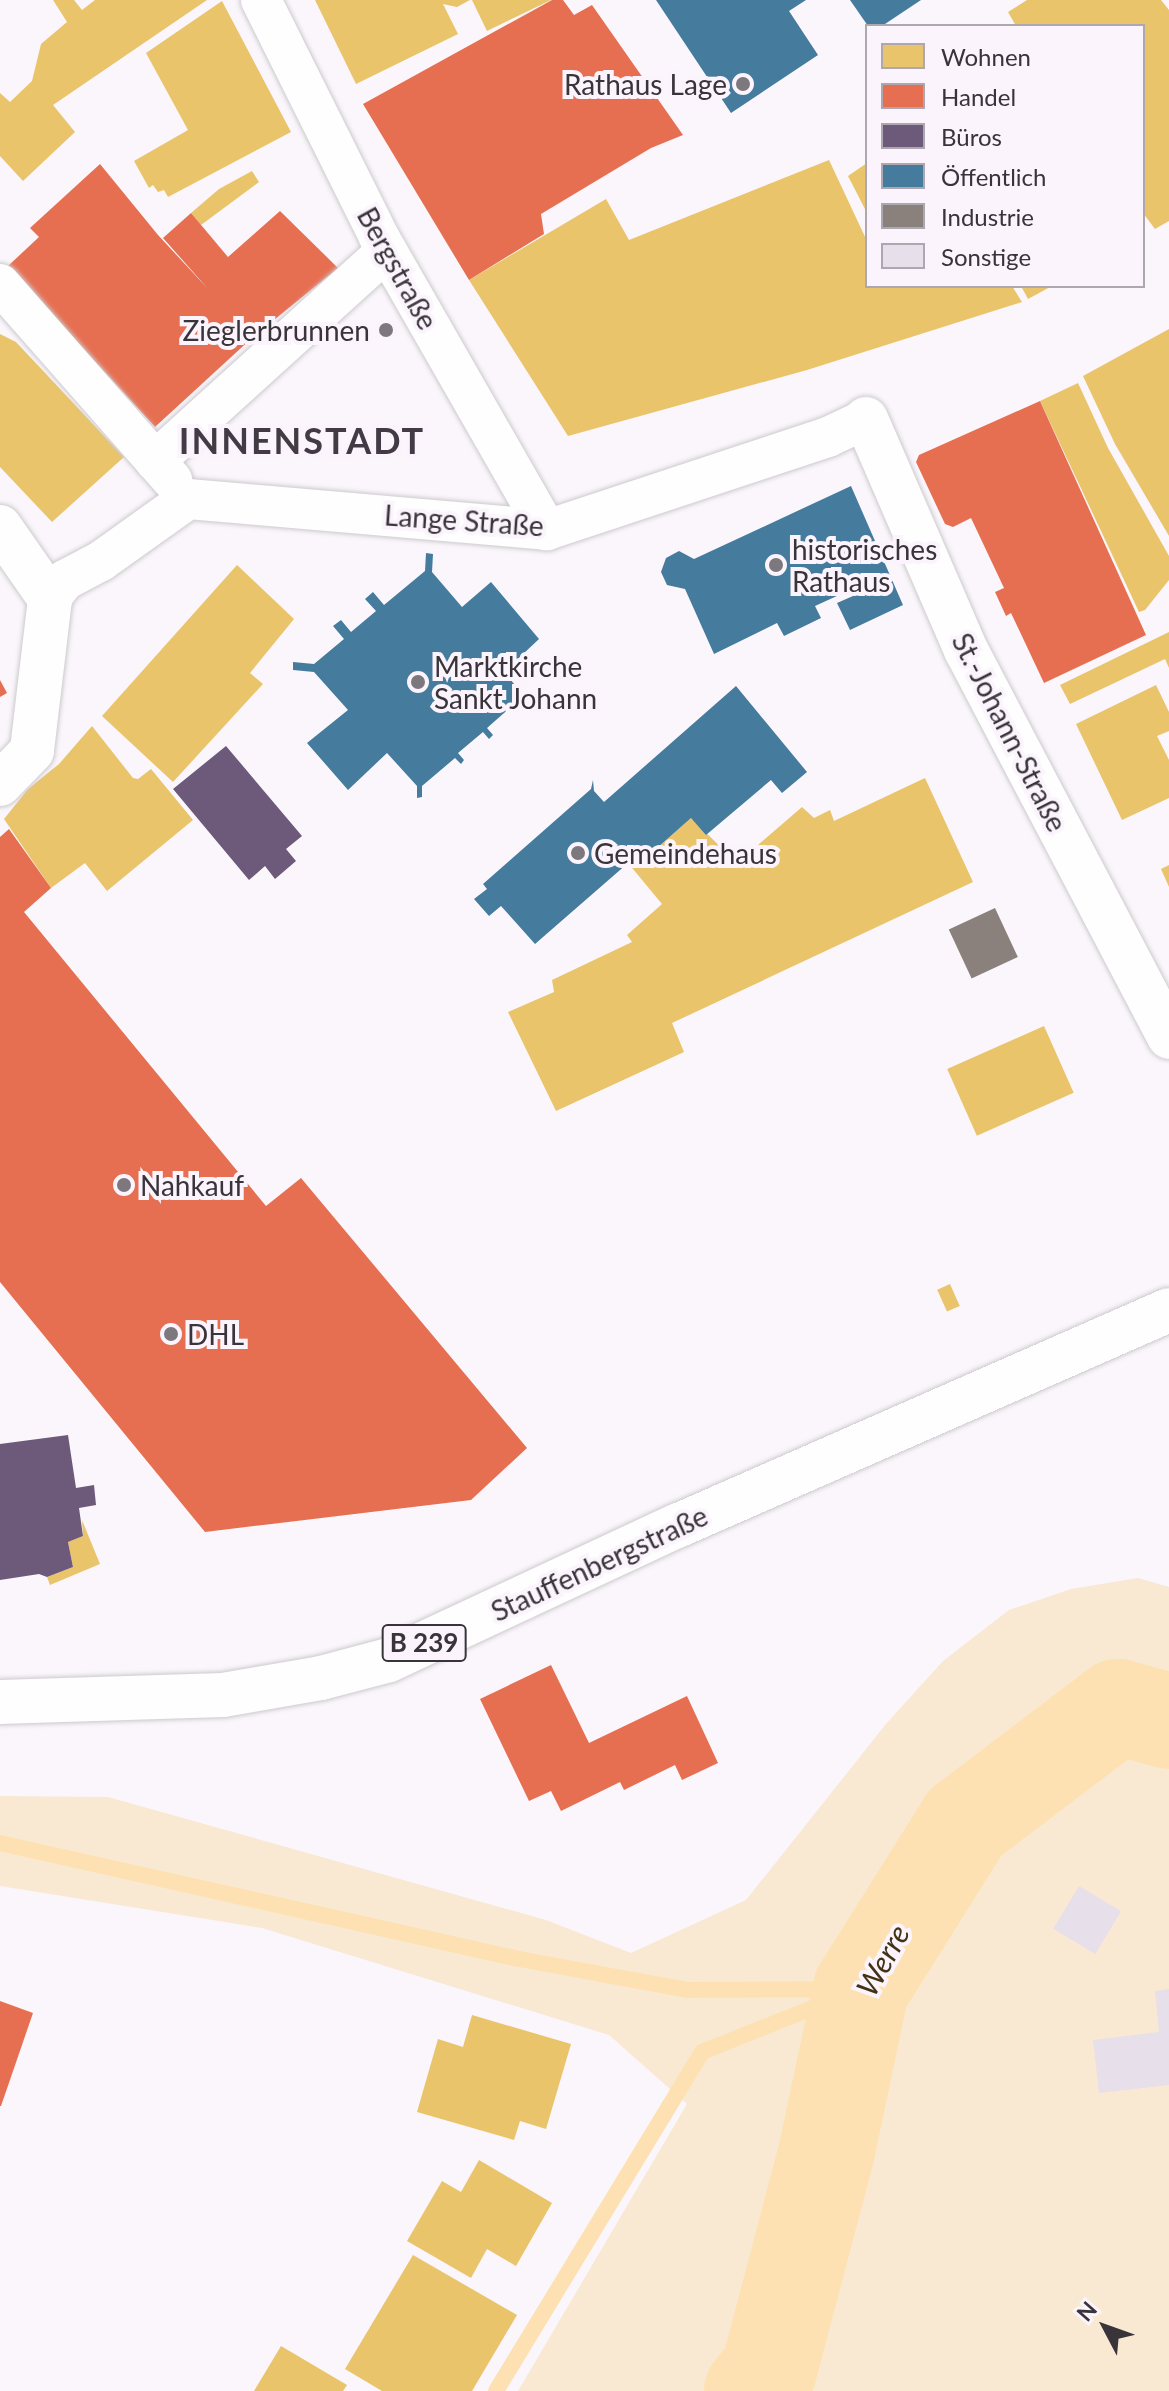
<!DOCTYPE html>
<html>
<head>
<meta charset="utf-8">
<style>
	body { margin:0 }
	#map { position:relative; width:1169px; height:2391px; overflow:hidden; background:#faf6fb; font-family:Lato,sans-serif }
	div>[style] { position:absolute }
	.green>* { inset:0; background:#f9e9d3 }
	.homes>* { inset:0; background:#e9c46a; transform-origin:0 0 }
	.shops>* { inset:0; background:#e76f51 }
	.offices>* { inset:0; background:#6d597a }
	.public>* { inset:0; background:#457b9d }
	.industry>* { inset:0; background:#8a817c; transform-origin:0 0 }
	.stream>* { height:16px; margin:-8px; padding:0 8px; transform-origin:8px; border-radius:8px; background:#fde1b2 }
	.river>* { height:96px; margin:-48px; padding:0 48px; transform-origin:48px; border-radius:48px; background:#fde1b2 }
	.building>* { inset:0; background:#e7dfea; transform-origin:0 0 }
	.roads { filter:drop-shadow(0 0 2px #cdcace) drop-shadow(0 0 2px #cdcace) }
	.pedestrian>* { height:40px; margin:-20px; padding:0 20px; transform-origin:20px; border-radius:20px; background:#fefefe }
	.minor>* { height:44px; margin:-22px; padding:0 22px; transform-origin:22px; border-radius:22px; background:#fefefe }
	.primary>* { height:44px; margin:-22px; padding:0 22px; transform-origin:22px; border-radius:22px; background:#fefefe }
	.dots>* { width:22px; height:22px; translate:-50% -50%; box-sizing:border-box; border:4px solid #fbf4fd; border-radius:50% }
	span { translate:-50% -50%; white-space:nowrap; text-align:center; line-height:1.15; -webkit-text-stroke:8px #fbf4fd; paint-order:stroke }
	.shield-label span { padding:2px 6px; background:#fbf4fd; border:2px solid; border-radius:6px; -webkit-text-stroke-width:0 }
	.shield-label { font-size:26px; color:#383439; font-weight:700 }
	.poi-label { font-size:28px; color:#383439 }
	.right { translate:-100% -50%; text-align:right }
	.left { translate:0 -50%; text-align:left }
	.street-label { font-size:28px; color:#383439 }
	.water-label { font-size:30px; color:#433315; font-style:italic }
	.district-label { font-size:36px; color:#423b45; font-weight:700; letter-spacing:2px }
	.legend { position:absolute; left:865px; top:24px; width:280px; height:264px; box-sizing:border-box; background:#fbf4fd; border:2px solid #ada7af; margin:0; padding:10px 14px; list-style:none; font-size:24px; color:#383439 }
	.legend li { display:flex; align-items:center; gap:16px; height:40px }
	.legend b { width:40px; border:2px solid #ada7af }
	.north { position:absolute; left:1065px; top:2287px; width:80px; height:80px; -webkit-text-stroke:6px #fbf4fd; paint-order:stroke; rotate:311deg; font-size:22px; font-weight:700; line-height:32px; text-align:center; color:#383439 }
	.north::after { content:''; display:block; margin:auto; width:28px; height:36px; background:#383439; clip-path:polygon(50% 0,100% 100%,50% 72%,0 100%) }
</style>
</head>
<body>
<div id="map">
	<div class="green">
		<div style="clip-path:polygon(1138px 1578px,1169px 1587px,1169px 2391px,518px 2391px,687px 2104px,609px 2035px,262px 1928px,0 1886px,0 1796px,108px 1797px,546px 1920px,631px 1953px,746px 1900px,886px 1724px,943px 1661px,1009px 1610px,1071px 1589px)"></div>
	</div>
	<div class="homes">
		<div style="clip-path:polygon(53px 0,74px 0,82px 10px,95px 0,207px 0,53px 105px,75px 132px,23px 181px,0 156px,0 93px,10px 102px,32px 81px,41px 44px,67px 22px)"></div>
		<div style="clip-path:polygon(315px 0,470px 0,457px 7px,443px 4px,458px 34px,356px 84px)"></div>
		<div style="clip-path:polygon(472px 0,551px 0,487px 31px)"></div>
		<div style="clip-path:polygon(1027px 0,1161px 0,1169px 10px,1169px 221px,1155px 229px,1143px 213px,1143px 26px,1016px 26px,1008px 12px)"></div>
		<div style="clip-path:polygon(222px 1px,291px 132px,168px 197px,164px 190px,158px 192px,153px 185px,149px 188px,134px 161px,188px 130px,146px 53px)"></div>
		<div style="clip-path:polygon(829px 160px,867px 241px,867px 286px,1012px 286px,1022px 302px,807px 370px,568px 436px,469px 280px,606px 199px,629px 240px)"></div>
		<div style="clip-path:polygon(867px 163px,867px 213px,848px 176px)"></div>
		<div style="clip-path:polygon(252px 171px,259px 182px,201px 225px,191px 213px,219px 189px)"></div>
		<div style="clip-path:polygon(1021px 286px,1052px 286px,1028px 299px)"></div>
		<div style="clip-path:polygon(1169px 329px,1169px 536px,1115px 444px,1083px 376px)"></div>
		<div style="clip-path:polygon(0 334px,16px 342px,124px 457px,52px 522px,0 467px)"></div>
		<div style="clip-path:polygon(1078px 383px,1108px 448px,1169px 556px,1169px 580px,1145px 610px,1139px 612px,1040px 401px)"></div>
		<div style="clip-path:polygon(237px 565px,294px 619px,250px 673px,263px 684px,173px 782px,102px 716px)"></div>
		<div style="clip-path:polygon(1169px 632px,1169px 668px,1165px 659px,1070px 704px,1060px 685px)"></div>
		<div style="clip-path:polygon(1156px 685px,1169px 712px,1169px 731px,1157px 736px,1169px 760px,1169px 798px,1122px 820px,1076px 724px)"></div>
		<div style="clip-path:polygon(92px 726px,133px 778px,138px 779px,151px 769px,193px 820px,107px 891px,85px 863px,51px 888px,4px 819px,28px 789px,59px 764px)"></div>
		<div style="clip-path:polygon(925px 778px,973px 882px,672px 1023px,684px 1052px,556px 1111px,508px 1012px,554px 992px,552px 980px,632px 942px,627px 935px,662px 904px,628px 863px,643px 850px,648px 856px,691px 818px,737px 863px,802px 807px,814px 818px,830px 810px,834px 821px)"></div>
		<div style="clip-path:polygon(1169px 865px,1169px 887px,1161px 869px)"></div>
		<div style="left:1044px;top:1026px;width:73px;height:106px;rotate:66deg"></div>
		<div style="left:950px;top:1284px;width:24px;height:14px;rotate:66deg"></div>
		<div style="clip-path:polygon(82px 1520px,100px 1564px,50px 1585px,47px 1577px,73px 1567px,68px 1542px,83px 1536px)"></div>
		<div style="clip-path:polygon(472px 2015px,571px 2044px,546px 2129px,520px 2121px,514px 2140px,417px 2112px,438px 2039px,463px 2047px)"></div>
		<div style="clip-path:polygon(479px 2160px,552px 2203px,516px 2266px,487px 2249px,471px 2278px,407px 2241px,442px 2181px,461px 2192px)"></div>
		<div style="clip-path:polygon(413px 2255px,517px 2315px,472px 2391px,382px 2391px,345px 2369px)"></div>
		<div style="clip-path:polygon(281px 2346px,347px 2385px,343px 2391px,254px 2391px)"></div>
	</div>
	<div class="shops">
		<div style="clip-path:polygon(552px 0,563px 0,574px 15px,592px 5px,683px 135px,651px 148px,541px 214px,544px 234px,469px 280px,363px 104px)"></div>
		<div style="clip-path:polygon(100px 164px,158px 235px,209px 290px,163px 238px,191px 213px,228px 257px,280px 211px,338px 268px,253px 337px,155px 427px,8px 266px,39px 237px,30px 228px)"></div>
		<div style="clip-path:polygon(1040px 401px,1146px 635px,1044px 683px,1011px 613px,1006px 616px,995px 592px,1004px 588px,971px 518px,953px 527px,945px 524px,916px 462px,919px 455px)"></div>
		<div style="clip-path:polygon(0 680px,7px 693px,0 697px)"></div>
		<div style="clip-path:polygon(9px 829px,51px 888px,24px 912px,266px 1206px,301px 1178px,527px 1448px,471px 1500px,205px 1532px,0 1282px,0 837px)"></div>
		<div style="clip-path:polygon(551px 1665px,589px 1743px,687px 1696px,718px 1763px,682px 1780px,675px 1765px,624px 1790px,620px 1782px,561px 1811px,551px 1791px,529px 1801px,480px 1699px)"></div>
		<div style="clip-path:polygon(0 2001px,33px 2013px,1px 2106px,0 2106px)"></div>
	</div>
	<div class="offices">
		<div style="clip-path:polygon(226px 746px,302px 836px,286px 849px,296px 861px,275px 879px,265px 866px,249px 880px,173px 789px)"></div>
		<div style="clip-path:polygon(68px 1435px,76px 1488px,94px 1485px,96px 1505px,79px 1508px,83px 1536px,68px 1542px,73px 1567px,47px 1577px,39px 1574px,0 1580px,0 1444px)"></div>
	</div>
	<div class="public">
		<div style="clip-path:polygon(656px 0,806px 0,789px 11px,818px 55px,731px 113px)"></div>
		<div style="clip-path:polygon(850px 0,921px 0,882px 26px,868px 26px)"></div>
		<div style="clip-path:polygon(851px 486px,903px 605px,850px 630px,837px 603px,853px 596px,850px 590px,815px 606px,821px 618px,784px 636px,777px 623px,714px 654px,685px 589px,667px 585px,661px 572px,666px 558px,679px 551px,694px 559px)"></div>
		<div style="clip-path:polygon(426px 553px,433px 554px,432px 572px,462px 607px,491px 582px,539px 639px,504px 672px,521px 692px,531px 693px,531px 698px,521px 698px,487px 728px,493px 735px,489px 739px,483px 732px,458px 753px,464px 760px,461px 764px,455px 758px,422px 786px,422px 797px,417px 798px,417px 786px,387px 753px,348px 790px,307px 743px,348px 710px,314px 672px,293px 670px,293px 662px,314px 664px,344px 639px,333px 626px,341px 620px,351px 632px,376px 611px,365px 599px,373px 592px,384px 605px,425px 571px)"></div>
		<div style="clip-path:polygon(736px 686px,807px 772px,782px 793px,771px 780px,706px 835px,691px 818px,648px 856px,643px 850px,535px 944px,501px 906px,489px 916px,474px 899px,487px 889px,483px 884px,591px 789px,593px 780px,594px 791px,604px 802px)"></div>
	</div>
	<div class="industry">
		<div style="left:995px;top:908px;width:54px;height:51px;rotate:65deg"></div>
	</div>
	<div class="stream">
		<div style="left:0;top:1843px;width:532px;rotate:12.6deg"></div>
		<div style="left:519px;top:1959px;width:172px;rotate:10.4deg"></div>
		<div style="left:688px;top:1990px;width:173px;rotate:-0.3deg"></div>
		<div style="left:496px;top:2391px;width:397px;rotate:-58.7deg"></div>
		<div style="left:702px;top:2052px;width:162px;rotate:-21.8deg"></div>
	</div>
	<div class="river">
		<div style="left:752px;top:2391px;width:27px;rotate:-51deg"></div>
		<div style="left:769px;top:2370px;width:228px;rotate:-75.2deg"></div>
		<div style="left:827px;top:2150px;width:165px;rotate:-78.1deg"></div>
		<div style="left:861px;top:1989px;width:196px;rotate:-57.9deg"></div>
		<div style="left:965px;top:1823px;width:192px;rotate:-37.2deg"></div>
		<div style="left:1118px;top:1707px;width:53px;rotate:15.4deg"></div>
	</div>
	<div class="building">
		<div style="left:1079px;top:1886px;width:49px;height:50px;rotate:31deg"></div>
		<div style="clip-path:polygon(1169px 1989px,1169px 2085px,1099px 2093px,1093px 2040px,1159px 2032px,1155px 1991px)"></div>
	</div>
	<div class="roads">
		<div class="pedestrian">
			<div style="left:261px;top:0;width:265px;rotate:63.5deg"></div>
			<div style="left:379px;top:237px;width:338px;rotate:60.2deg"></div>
			<div style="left:0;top:284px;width:261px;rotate:48.7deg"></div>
			<div style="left:155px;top:461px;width:313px;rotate:-42.2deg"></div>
			<div style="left:50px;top:599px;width:24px;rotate:-52deg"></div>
			<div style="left:65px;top:580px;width:41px;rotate:-27.8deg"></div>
			<div style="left:101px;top:561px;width:107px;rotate:-35.5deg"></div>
			<div style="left:188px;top:499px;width:360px;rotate:4.9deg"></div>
			<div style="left:547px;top:530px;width:296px;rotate:-18.3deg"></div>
			<div style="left:828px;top:437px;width:42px;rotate:-25.3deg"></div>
		</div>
		<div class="minor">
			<div style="left:866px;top:419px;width:252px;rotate:66.6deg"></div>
			<div style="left:966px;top:650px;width:437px;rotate:62.3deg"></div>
			<div style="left:0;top:527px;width:88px;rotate:55.2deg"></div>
			<div style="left:50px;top:599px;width:153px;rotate:96.8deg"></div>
			<div style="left:32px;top:751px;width:46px;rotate:134.1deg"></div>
		</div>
		<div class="primary">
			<div style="left:0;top:1702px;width:223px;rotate:-1.8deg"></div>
			<div style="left:223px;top:1695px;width:99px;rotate:-9.8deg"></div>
			<div style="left:321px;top:1678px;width:70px;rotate:-14.8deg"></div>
			<div style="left:389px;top:1660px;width:318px;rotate:-25deg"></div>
			<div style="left:677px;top:1526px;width:537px;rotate:-23.7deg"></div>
		</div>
	</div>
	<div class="dots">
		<div style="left:743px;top:84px;background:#7c787d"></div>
		<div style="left:386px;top:330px;background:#7c787d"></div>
		<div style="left:776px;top:565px;background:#7c787d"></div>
		<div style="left:418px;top:682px;background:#7c787d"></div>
		<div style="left:578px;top:853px;background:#7c787d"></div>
		<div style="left:124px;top:1185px;background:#7c787d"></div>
		<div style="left:171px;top:1334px;background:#7c787d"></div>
	</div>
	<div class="shield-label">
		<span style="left:424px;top:1643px">B 239</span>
	</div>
	<div class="poi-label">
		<span class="right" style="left:727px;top:84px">Rathaus Lage</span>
		<span class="right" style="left:370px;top:330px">Zieglerbrunnen</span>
		<span class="left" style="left:792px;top:565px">historisches<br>Rathaus</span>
		<span class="left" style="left:434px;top:682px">Marktkirche<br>Sankt Johann</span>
		<span class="left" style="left:594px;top:853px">Gemeindehaus</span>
		<span class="left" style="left:140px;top:1185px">Nahkauf</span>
		<span class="left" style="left:187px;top:1334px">DHL</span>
	</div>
	<div class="street-label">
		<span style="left:398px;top:268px;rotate:61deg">Bergstraße</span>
		<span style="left:464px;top:520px;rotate:4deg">Lange Straße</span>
		<span style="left:1010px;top:732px;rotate:63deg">St.-Johann-Straße</span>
		<span style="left:599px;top:1563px;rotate:-25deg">Stauffenbergstraße</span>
	</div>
	<div class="water-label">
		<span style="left:882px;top:1960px;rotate:-61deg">Werre</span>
	</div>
	<div class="district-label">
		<span style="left:302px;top:441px">INNENSTADT</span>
	</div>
	<ul class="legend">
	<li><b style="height:22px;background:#e9c46a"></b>Wohnen</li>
	<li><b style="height:22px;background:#e76f51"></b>Handel</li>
	<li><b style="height:22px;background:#6d597a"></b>Büros</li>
	<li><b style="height:22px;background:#457b9d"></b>Öffentlich</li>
	<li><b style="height:22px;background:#8a817c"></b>Industrie</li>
	<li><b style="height:22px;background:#e7dfea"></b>Sonstige</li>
	</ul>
	<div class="north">N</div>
</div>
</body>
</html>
